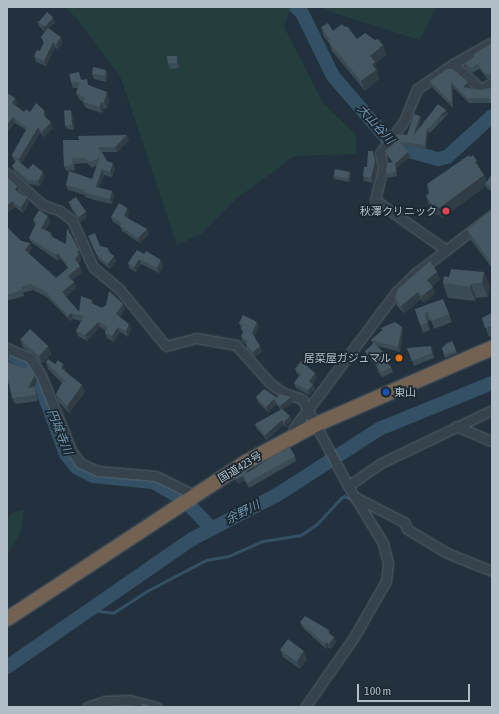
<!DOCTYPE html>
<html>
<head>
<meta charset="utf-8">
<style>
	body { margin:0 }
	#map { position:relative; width:499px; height:714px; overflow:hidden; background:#22313d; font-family:"Asap Condensed","Noto Sans JP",sans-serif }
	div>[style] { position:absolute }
	.green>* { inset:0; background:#243e3d }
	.stream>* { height:2.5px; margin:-1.25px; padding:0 1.25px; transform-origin:1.25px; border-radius:1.25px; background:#345065 }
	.river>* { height:14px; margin:-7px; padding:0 7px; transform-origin:7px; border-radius:7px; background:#345065 }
	.roads { filter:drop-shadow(0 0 1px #54616b) drop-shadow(0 0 1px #54616b) }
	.minor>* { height:9px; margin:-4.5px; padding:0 4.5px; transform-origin:4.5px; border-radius:4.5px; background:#36434d }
	.highway>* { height:14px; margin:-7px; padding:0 7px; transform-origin:7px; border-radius:7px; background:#736152 }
	.wall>* { inset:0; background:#3b4b55 }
	.shaded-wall>* { inset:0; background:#303d45; transform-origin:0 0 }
	.building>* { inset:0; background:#455763; transform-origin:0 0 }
	.dots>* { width:11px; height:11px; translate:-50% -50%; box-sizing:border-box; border:2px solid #1b2832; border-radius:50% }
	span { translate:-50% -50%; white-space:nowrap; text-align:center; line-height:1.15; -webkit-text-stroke:3.5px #1b2832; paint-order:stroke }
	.poi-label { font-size:11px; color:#b1bec8 }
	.right { translate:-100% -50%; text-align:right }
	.left { translate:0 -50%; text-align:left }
	.street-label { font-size:11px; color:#b1bec8 }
	.water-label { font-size:12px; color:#7094ad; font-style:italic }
	.frame { position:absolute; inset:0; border:8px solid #b1bec8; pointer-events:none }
	.scale { position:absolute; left:357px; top:684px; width:113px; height:18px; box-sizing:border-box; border:2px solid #b1bec8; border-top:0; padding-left:5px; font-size:12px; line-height:14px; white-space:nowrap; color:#b1bec8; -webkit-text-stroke:3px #1b2832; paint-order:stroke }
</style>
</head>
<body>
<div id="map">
	<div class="green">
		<div style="clip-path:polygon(65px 7px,291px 7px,284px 27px,323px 103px,356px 135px,356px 154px,294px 156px,236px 199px,201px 234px,177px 245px,120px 76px,77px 19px)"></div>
		<div style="clip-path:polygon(323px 7px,436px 7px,420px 40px,331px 12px)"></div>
		<div style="clip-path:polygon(24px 510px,21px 531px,7px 556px,7px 518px,12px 513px)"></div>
	</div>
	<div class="stream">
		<div style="left:90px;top:610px;width:23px;rotate:7deg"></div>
		<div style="left:113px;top:613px;width:40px;rotate:-32.9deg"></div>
		<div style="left:147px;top:591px;width:67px;rotate:-27.7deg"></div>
		<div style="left:206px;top:560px;width:23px;rotate:-10deg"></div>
		<div style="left:229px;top:556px;width:37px;rotate:-24deg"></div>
		<div style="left:263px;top:541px;width:38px;rotate:-9deg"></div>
		<div style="left:301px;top:535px;width:18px;rotate:-34deg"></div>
		<div style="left:316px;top:525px;width:37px;rotate:-47deg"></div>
		<div style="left:341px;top:498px;width:4px;rotate:-34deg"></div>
		<div style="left:344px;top:496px;width:9px;rotate:21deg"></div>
	</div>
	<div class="river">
		<div style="left:296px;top:7px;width:8px;rotate:45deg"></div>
		<div style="left:302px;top:13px;width:70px;rotate:63.8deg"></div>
		<div style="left:333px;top:76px;width:94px;rotate:49.3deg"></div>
		<div style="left:394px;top:147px;width:46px;rotate:15.3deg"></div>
		<div style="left:438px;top:159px;width:9px;rotate:-13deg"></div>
		<div style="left:447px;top:157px;width:61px;rotate:-42.3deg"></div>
		<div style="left:7px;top:352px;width:26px;rotate:29deg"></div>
		<div style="left:30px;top:365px;width:15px;rotate:58deg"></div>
		<div style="left:38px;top:378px;width:81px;rotate:69.8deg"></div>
		<div style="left:66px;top:454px;width:16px;rotate:52deg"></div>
		<div style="left:76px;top:467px;width:19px;rotate:28deg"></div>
		<div style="left:93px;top:476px;width:60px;rotate:5.7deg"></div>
		<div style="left:153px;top:482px;width:28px;rotate:30deg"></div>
		<div style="left:190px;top:506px;width:32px;rotate:46deg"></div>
		<div style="left:7px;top:667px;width:225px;rotate:-34.7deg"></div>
		<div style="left:192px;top:539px;width:96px;rotate:-27.4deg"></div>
		<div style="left:277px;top:495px;width:121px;rotate:-32.9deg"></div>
		<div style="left:379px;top:429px;width:122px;rotate:-22.2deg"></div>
	</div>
	<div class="roads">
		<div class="minor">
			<div style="left:453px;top:64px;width:38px;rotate:42deg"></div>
			<div style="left:481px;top:89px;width:13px;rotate:-29deg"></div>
			<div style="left:7px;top:173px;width:48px;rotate:41.6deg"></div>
			<div style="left:43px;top:205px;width:18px;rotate:19deg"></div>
			<div style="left:60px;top:211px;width:15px;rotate:37deg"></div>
			<div style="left:72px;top:220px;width:51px;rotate:65.9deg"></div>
			<div style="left:93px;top:267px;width:35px;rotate:40deg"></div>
			<div style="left:120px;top:290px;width:72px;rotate:50.6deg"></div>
			<div style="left:166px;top:346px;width:31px;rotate:-15deg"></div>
			<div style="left:196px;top:338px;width:41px;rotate:9.9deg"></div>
			<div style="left:236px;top:345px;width:52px;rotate:48.1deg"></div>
			<div style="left:271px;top:384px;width:16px;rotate:35deg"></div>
			<div style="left:284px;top:393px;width:19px;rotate:18deg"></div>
			<div style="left:302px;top:399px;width:98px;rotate:62.1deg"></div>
			<div style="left:348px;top:486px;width:67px;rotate:58.4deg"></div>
			<div style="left:383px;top:543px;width:21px;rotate:76deg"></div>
			<div style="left:388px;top:563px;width:18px;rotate:96deg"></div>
			<div style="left:386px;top:581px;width:64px;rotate:119.7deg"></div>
			<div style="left:354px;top:637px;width:85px;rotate:125deg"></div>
			<div style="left:446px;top:250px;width:87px;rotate:-144.8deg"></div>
			<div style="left:375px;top:200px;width:33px;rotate:-76deg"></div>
			<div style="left:383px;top:168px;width:15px;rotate:-101deg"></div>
			<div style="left:380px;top:153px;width:40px;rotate:-53deg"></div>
			<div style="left:404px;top:121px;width:35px;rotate:-68deg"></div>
			<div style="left:417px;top:89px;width:44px;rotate:-34.8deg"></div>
			<div style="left:453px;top:64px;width:45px;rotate:-29.4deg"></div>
			<div style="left:7px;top:348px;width:25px;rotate:23deg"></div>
			<div style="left:30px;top:358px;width:20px;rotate:57deg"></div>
			<div style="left:41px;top:375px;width:81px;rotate:68.2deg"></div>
			<div style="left:71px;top:450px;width:16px;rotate:55deg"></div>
			<div style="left:80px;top:463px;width:20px;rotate:24deg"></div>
			<div style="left:98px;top:471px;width:58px;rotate:4.9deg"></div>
			<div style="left:156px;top:476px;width:42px;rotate:26.6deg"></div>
			<div style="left:456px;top:426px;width:39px;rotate:23deg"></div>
			<div style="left:294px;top:436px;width:8px;rotate:-90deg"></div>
			<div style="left:294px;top:428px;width:170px;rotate:-53.1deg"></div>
			<div style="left:396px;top:292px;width:29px;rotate:-44deg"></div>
			<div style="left:417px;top:272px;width:94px;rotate:-37.2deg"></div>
			<div style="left:348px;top:486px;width:40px;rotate:-34.9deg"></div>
			<div style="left:381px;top:463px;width:123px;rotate:-25.5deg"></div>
			<div style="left:355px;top:497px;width:55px;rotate:27deg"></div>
			<div style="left:404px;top:522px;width:8px;rotate:67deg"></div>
			<div style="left:407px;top:529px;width:47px;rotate:31deg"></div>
			<div style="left:447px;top:553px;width:48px;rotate:21.8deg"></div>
			<div style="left:87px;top:707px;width:18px;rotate:-19deg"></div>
			<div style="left:104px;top:701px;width:26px;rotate:-2deg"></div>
			<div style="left:130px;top:700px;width:28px;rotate:15deg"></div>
		</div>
		<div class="highway">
			<div style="left:7px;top:619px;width:286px;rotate:-33.3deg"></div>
			<div style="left:246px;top:462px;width:78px;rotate:-28.2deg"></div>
			<div style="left:315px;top:425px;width:193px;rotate:-23.5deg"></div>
		</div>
	</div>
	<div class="wall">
		<div style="clip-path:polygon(37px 21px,55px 23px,49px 28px,63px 43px,58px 49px,55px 47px,46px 66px,36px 62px,34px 56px,40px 51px,44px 43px,41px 37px,47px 30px,45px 32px,39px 26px)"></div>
		<div style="clip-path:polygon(321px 27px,333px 31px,345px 27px,357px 39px,375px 40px,383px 45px,386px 55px,375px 63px,378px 72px,377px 72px,379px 79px,365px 91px,332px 51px,329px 43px,324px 37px)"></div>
		<div style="clip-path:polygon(492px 43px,492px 78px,487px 79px,480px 69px,472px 73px,466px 68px,465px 63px,474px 57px)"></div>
		<div style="clip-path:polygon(179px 61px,179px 68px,170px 69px,168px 64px)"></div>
		<div style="clip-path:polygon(447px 69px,470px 87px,468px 88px,479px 90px,492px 88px,492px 106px,491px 103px,469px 103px,453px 87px,453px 108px,431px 86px,430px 81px)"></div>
		<div style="clip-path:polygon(92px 74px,108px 75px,106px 82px,94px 79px)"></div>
		<div style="clip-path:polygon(81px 80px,90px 86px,109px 99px,107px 109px,104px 108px,102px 113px,86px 108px,83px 102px,79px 99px,76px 93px,78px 88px,73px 88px,71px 82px)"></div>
		<div style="clip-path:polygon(7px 93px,15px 98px,17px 104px,15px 105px,24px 112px,30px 112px,44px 110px,46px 115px,46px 118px,53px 128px,44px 137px,40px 133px,21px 164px,28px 169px,45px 176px,40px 186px,29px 184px,14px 171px,12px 166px,16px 161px,14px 161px,12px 155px,26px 130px,15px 123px,7px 132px)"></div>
		<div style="clip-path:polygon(446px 110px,448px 114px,430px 133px,428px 132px,426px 149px,404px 146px,410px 157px,396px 168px,397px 176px,388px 178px,386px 174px,392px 162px,387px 155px,385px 151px,407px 135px,420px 116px,421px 120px,418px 129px)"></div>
		<div style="clip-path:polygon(73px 115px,74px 130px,67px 129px,65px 125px)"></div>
		<div style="clip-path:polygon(63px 140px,129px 140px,117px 152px,102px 152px,107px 161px,115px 168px,112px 177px,104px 175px,99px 188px,112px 191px,114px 196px,112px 204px,94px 200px,85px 197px,85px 195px,68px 190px,66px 185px,92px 179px,97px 165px,92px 168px,87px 163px,74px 164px,75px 170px,66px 171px,64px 166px)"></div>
		<div style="clip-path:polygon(375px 156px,377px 168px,373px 183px,364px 181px,363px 176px,367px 167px)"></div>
		<div style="clip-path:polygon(480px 170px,484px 175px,487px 182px,492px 174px,492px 191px,487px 189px,486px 186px,442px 218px,439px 214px,437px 216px,429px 206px,426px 196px)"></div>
		<div style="clip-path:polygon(350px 172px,351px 175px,349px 182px,334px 179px,333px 176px)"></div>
		<div style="clip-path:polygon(17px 186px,19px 192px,19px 193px,29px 203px,23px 213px,15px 207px,7px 213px)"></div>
		<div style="clip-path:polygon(69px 203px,87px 217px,80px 222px,71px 208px)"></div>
		<div style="clip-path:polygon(127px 208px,129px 213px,127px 218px,147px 229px,149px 234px,140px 243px,122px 231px,120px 226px,113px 222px,111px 217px)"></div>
		<div style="clip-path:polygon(492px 210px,492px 268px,470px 239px,467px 230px)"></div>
		<div style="clip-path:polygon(33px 220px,51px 222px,45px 230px,51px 233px,53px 237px,81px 255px,80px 256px,81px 260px,78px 263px,82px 272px,72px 280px,74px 282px,76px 288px,66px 297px,79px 312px,92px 300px,93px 304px,102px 308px,123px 304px,125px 310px,120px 317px,131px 330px,128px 337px,120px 332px,114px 342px,107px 338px,105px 332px,106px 331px,100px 327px,87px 341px,78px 336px,76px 331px,81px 321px,73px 319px,70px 321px,48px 298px,33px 290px,23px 293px,24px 296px,7px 301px,7px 225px,8px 228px,21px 241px,30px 243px,32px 248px,28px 253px,56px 278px,68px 268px,60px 258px,58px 261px,32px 243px,29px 238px,35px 225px)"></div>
		<div style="clip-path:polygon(88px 236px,100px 246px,108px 248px,110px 253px,114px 256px,116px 261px,110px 269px,99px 260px)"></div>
		<div style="clip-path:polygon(144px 254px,163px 266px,159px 273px,141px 264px,136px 272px,129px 268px,128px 263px)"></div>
		<div style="clip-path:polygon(484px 272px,489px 286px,488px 297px,476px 298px,475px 301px,448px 298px,443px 283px,449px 277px)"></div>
		<div style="clip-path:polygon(440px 279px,432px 286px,435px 294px,424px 303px,421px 299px,404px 313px,397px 306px,395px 298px)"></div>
		<div style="clip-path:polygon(415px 309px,449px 314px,452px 322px,434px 329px,431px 320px,428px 321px,430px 330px,423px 333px)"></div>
		<div style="clip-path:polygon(492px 313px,492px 336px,489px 337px,482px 318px)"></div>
		<div style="clip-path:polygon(239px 323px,259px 326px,254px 337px,260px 346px,262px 351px,255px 357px,247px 349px,246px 344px,242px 341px,241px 336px,243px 333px,241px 329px,242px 328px,241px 328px)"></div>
		<div style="clip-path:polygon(402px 327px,403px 331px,400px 352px,377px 346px,385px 357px,384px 359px,391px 367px,393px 372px,383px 377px,378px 372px,377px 367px,367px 356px,365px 351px,373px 345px,371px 340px,382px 330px,381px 328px)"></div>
		<div style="clip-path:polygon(20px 339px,48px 346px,51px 354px,42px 363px,23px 347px)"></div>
		<div style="clip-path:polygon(452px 341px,457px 353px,445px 358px,442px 348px)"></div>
		<div style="clip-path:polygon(407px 348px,433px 351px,434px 358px,414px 366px)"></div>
		<div style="clip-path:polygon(7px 350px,9px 355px,7px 362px,37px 381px,34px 388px,37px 394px,38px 401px,15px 404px,12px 398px,10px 385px,7px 383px)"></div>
		<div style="clip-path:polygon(46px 362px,55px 364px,63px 364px,66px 371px,65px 372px,82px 385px,85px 392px,69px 413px,58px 401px,56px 394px,62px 383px,48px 369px)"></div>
		<div style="clip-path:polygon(295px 369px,315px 373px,317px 378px,312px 384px,313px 385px,315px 390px,309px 395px,296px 388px,294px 383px,299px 376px,297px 374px)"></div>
		<div style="clip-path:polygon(256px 397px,276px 397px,293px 402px,283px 410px,292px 420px,286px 427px,283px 425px,267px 440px,257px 429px,255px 424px,281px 410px,276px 404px,268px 412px,258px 402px)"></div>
		<div style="clip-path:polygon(295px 456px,296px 461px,249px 488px,244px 480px,239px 484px,235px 479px,234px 474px,247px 472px)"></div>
		<div style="clip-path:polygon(300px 622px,329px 630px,330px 635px,334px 637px,336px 642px,331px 649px,328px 647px,326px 649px,302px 627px)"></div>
		<div style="clip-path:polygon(280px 649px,307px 659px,300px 669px,283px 657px)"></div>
	</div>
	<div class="shaded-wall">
		<div style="clip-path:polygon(53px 17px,55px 23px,45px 32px,43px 27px)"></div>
		<div style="clip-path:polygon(61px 37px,63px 43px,58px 49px,56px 44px)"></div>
		<div style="clip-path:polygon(53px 42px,55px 47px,46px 66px,44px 61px)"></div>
		<div style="clip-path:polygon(383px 45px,386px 55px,375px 63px,378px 72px,377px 72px,379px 79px,365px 91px,361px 81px,372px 65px,370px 56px)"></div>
		<div style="clip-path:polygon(177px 56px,179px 61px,179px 68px,177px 63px)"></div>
		<div style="clip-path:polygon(106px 70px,108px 75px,106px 82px,105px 76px)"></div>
		<div style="clip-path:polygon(451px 82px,453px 87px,453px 108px,452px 103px)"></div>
		<div style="clip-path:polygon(468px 82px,470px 87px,465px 92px,463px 87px)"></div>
		<div style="clip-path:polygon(107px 92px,109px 99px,107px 109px,104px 102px)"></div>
		<div style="clip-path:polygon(15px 98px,17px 104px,14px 108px,12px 103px)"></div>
		<div style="clip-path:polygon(101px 102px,104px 108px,102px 113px,100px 107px)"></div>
		<div style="clip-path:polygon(44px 110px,46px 115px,46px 121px,44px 116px)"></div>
		<div style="clip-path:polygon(71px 110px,73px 115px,74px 130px,72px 125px)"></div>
		<div style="left:446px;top:110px;width:4px;height:26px;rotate:63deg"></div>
		<div style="clip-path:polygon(420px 116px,421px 120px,414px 140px,413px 136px)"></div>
		<div style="clip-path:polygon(13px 117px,15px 123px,7px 132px,7px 125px)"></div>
		<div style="clip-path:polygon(51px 122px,53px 128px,44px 137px,42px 132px)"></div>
		<div style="clip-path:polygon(38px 127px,40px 133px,21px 164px,19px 159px)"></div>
		<div style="clip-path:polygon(427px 128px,428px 132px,426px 149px,425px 145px)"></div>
		<div style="clip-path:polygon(127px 135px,129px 140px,117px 152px,115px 147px)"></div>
		<div style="clip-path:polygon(7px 150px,9px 155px,7px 157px)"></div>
		<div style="clip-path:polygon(373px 151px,375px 156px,377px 168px,373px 183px,371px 178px)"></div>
		<div style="clip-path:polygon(408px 152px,410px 157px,396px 168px,397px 176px,396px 172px,395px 164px)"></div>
		<div style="clip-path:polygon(477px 161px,481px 171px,475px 162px)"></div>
		<div style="clip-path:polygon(113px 163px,115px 168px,112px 177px,110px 172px)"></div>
		<div style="clip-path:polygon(102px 169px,104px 175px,97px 192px,96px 187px)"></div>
		<div style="clip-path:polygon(43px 172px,45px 176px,40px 186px,38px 181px)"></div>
		<div style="clip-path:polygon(350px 172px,351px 175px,349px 182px,348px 179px)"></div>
		<div style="clip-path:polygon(484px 175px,488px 185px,485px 184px,486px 186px,442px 218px,438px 209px)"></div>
		<div style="clip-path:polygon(17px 186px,19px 192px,17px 196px,15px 190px)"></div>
		<div style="clip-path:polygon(112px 191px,114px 196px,112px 204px,110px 199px)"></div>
		<div style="clip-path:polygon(27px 198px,29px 203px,23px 213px,21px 207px)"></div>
		<div style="clip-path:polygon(12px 201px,15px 207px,7px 213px,7px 206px)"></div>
		<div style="clip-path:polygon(435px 204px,439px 214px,437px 216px,433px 206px)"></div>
		<div style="clip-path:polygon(127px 208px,129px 213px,126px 221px,124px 216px)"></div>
		<div style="clip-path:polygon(86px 212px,87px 217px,80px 222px,78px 217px)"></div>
		<div style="clip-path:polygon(48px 216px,51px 222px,43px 233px,41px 228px)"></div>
		<div style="clip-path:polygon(147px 229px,149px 234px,140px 243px,138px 238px)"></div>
		<div style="clip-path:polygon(30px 243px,32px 248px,27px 256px,25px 250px)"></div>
		<div style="clip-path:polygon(79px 250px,81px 255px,80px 256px,81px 260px,77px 264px,75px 259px,77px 252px)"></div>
		<div style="clip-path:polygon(58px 253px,60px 258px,58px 261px,56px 255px)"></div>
		<div style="clip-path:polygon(114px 256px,116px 261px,110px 269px,108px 264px)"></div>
		<div style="clip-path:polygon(139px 259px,141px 264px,136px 272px,134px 267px)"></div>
		<div style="clip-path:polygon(161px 260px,163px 266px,159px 273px,157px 268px)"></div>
		<div style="clip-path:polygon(80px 266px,82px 272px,70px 282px,68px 276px)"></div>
		<div style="clip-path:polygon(437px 272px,440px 279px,430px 287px,427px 280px)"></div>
		<div style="clip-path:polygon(484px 272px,489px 286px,488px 297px,482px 283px)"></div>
		<div style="clip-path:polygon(74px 282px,76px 288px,64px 298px,62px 292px)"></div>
		<div style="clip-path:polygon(471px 284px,476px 298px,475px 301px,470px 287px)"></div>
		<div style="clip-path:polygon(433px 287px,435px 294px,424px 303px,422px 296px)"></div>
		<div style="clip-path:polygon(418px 292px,421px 299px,404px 313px,401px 306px)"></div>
		<div style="clip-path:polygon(123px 304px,125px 310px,118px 320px,116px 314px)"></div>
		<div style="clip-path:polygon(71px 313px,73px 319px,70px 321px,68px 316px)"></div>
		<div style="clip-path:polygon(425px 313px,428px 321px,430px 330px,427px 323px)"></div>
		<div style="clip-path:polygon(98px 322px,100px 327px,87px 341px,85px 335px)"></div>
		<div style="clip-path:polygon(257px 322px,259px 326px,254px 338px,252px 333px)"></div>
		<div style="clip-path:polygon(129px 324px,131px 330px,128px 337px,126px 331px)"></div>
		<div style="clip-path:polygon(118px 327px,120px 332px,114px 342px,112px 336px)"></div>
		<div style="clip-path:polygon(402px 327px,403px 331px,400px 352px,398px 347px)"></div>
		<div style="clip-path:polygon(48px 346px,51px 354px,42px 363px,39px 356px)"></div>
		<div style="clip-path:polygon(260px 346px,262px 351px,255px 357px,253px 352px)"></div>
		<div style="clip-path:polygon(431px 346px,433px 351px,434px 358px,432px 353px)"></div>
		<div style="clip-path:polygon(7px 350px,9px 355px,7px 363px)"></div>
		<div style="clip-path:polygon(383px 352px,385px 357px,383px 361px,382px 356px)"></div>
		<div style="clip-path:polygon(63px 364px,66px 371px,63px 375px,61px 368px)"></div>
		<div style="clip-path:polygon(315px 373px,317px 378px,311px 386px,309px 381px)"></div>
		<div style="clip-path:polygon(35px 375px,37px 381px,34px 388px,37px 394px,38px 401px,36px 395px,28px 388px)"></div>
		<div style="clip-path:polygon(82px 385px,85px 392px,69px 413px,67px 406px)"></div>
		<div style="clip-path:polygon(313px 385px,315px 390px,309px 395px,308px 390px)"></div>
		<div style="clip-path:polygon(291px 397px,293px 402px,282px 411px,280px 406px)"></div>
		<div style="clip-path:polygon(274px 399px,276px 404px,268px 412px,266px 407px)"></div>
		<div style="clip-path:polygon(290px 416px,292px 420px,286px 427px,284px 422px)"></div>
		<div style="clip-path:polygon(282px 420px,283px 425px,267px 440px,265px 435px)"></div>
		<div style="clip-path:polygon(243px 476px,244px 480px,239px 484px,237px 479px)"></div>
		<div style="clip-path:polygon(334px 637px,336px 642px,331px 649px,329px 644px)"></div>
		<div style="clip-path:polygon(327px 642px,328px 647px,326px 649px,325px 644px)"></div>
		<div style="clip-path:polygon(304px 651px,307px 659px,300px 669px,297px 662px)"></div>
	</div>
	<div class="building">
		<div style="left:47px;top:12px;width:8px;height:13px;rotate:40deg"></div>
		<div style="clip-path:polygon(328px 23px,333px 31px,342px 24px,345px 27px,347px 26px,357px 39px,365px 33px,375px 40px,378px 39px,383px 45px,370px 56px,375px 62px,372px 65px,376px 70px,361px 81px,328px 41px,330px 40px,321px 27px)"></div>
		<div style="clip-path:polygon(48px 28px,61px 37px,56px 44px,53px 42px,44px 61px,34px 56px,37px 50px,40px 51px,44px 42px,41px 37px)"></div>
		<div style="clip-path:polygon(492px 43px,492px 73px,485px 74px,478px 64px,471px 68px,465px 63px,474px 57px,474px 54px)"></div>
		<div style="clip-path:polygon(167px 56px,177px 56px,177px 63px,168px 64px)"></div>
		<div style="clip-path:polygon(93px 67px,106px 70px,105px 76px,92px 74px)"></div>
		<div style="clip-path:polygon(447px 69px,453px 69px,468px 82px,463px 87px,479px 90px,492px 88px,492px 101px,491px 102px,489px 98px,467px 98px,451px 82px,452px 103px,430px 81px)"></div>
		<div style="clip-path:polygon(79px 72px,81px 80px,87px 79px,88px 85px,107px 92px,104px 102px,101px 102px,100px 107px,83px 102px,85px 98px,76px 93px,80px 82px,71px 82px,69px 74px)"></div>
		<div style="clip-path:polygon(7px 93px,15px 98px,12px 103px,24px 112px,26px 109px,30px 112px,36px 103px,44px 110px,44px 116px,51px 122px,42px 132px,38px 127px,19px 159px,12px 155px,27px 128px,13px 117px,7px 125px)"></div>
		<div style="clip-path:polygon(438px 104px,446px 110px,428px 129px,427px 128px,425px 145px,400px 142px,408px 152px,395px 164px,396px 172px,386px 174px,387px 163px,393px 162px,385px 151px,394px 144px,397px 134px,407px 135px,414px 114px,420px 116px,413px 136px)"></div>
		<div style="left:71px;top:110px;width:15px;height:7px;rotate:86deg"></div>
		<div style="clip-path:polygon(127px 135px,115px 147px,98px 147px,107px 161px,113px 163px,110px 172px,102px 169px,96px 187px,112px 191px,110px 199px,93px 195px,84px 192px,86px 190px,66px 185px,69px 171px,92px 179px,100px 157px,90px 162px,85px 158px,72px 158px,73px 165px,64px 166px,63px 140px,79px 140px,78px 136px)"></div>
		<div style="clip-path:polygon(368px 151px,373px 151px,375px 162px,371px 178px,363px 176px,364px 167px,367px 167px)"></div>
		<div style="clip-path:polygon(469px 155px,470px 157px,473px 155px,477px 161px,475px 162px,484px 175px,438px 209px,435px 204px,433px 206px,426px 196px,429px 193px,427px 184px)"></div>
		<div style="clip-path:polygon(17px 160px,28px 169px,33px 164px,43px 172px,38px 181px,27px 179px,12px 166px)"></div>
		<div style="left:335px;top:169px;width:15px;height:7px;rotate:11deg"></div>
		<div style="clip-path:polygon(492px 174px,492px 187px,485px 184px)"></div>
		<div style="clip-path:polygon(7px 177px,17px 186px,15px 190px,27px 198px,21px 207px,12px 201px,7px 206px)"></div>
		<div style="left:76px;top:197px;width:18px;height:9px;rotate:56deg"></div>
		<div style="clip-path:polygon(119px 203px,127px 208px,124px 216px,147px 229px,138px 238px,120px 226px,122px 223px,111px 217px)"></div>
		<div style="clip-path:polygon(39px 210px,48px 216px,41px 228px,51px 233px,50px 236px,66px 244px,67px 228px,79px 250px,77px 252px,79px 254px,75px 259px,80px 266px,68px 276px,74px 282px,62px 292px,79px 312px,81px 296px,92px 300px,91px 303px,102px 308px,106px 305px,109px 291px,123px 304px,116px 314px,129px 324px,126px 331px,118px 327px,112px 336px,105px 332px,108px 327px,98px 322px,85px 335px,76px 331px,84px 316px,71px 313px,68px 316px,46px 292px,31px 284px,21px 287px,22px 290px,7px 295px,7px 227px,21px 241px,30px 243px,25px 250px,56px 278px,68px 268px,67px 264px,58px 253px,56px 255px,29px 238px,37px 222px,33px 220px)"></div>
		<div style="clip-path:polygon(492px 210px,492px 263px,467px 230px)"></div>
		<div style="clip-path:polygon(95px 233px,100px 246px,108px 248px,107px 250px,114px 256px,108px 264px,97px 255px,88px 236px)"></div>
		<div style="clip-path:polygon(137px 250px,144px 254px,146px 251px,161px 260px,157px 268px,139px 259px,134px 267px,128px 263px)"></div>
		<div style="clip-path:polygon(430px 261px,437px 272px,427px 280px,433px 287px,422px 296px,418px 292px,401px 306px,395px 298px,398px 289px)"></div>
		<div style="clip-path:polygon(451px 269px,484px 272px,482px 283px,471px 284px,470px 287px,443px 283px,444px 276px,449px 277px)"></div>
		<div style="clip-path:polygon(443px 299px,449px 314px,431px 321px,428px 312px,425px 313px,427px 323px,420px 325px,415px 309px)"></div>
		<div style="clip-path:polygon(492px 313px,492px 326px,485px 328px,482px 318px)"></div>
		<div style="clip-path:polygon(243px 315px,257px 322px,252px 333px,260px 346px,253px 352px,246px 344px,248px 342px,241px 336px,244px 331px,241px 329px,243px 325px,239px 323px)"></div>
		<div style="clip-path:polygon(395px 322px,402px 327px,398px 347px,371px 340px,383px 330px,381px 328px)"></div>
		<div style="left:30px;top:329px;width:25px;height:14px;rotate:43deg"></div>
		<div style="clip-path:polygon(452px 341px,456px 351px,444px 355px,442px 348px,446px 344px)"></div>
		<div style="clip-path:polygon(374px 343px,383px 352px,382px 356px,391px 367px,381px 372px,377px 367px,379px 366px,365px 351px)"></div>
		<div style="clip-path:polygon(431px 346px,432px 353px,412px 361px,407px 348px)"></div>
		<div style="clip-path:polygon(48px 359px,55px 364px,58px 360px,63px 364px,61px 368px,82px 385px,67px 406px,56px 394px,63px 381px,67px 383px,46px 362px)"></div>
		<div style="clip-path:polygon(7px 361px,25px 369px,28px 364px,35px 375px,28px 388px,34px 387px,36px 395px,12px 398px,8px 378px,7px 378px)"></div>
		<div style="clip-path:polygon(301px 361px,315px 373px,309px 381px,313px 385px,308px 390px,294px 383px,301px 374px,295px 369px)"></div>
		<div style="clip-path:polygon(264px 389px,276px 397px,266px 407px,256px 397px)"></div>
		<div style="clip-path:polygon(281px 394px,291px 397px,280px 406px,274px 399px)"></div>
		<div style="clip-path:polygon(282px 409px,290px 416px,284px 422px,282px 420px,265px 435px,255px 424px)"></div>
		<div style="clip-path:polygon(289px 446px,295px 456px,247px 483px,243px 476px,237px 479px,234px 474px,244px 468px,247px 472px,244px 475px)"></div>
		<div style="clip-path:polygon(305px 616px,329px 630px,327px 632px,334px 637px,329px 644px,327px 642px,325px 644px,300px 622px)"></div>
		<div style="left:288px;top:639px;width:20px;height:13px;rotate:37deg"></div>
		<div style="clip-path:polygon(142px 704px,148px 705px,148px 707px,141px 707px)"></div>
	</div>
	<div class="dots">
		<div style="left:446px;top:211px;background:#e0444e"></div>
		<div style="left:399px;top:358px;background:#e8710a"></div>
		<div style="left:386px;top:392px;background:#1a4fb4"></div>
	</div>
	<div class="poi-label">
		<span class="right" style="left:437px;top:211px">秋澤クリニック</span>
		<span class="right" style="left:391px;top:358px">居菜屋ガジュマル</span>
		<span class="left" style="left:394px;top:392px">東山</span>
	</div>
	<div class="street-label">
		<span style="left:240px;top:467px;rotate:-31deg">国道423号</span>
	</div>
	<div class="water-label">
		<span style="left:375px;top:125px;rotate:48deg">大山谷川</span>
		<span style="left:59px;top:432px;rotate:68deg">円城寺川</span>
		<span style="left:243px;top:513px;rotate:-27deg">余野川</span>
	</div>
	<div class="frame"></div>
	<div class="scale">100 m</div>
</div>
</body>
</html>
